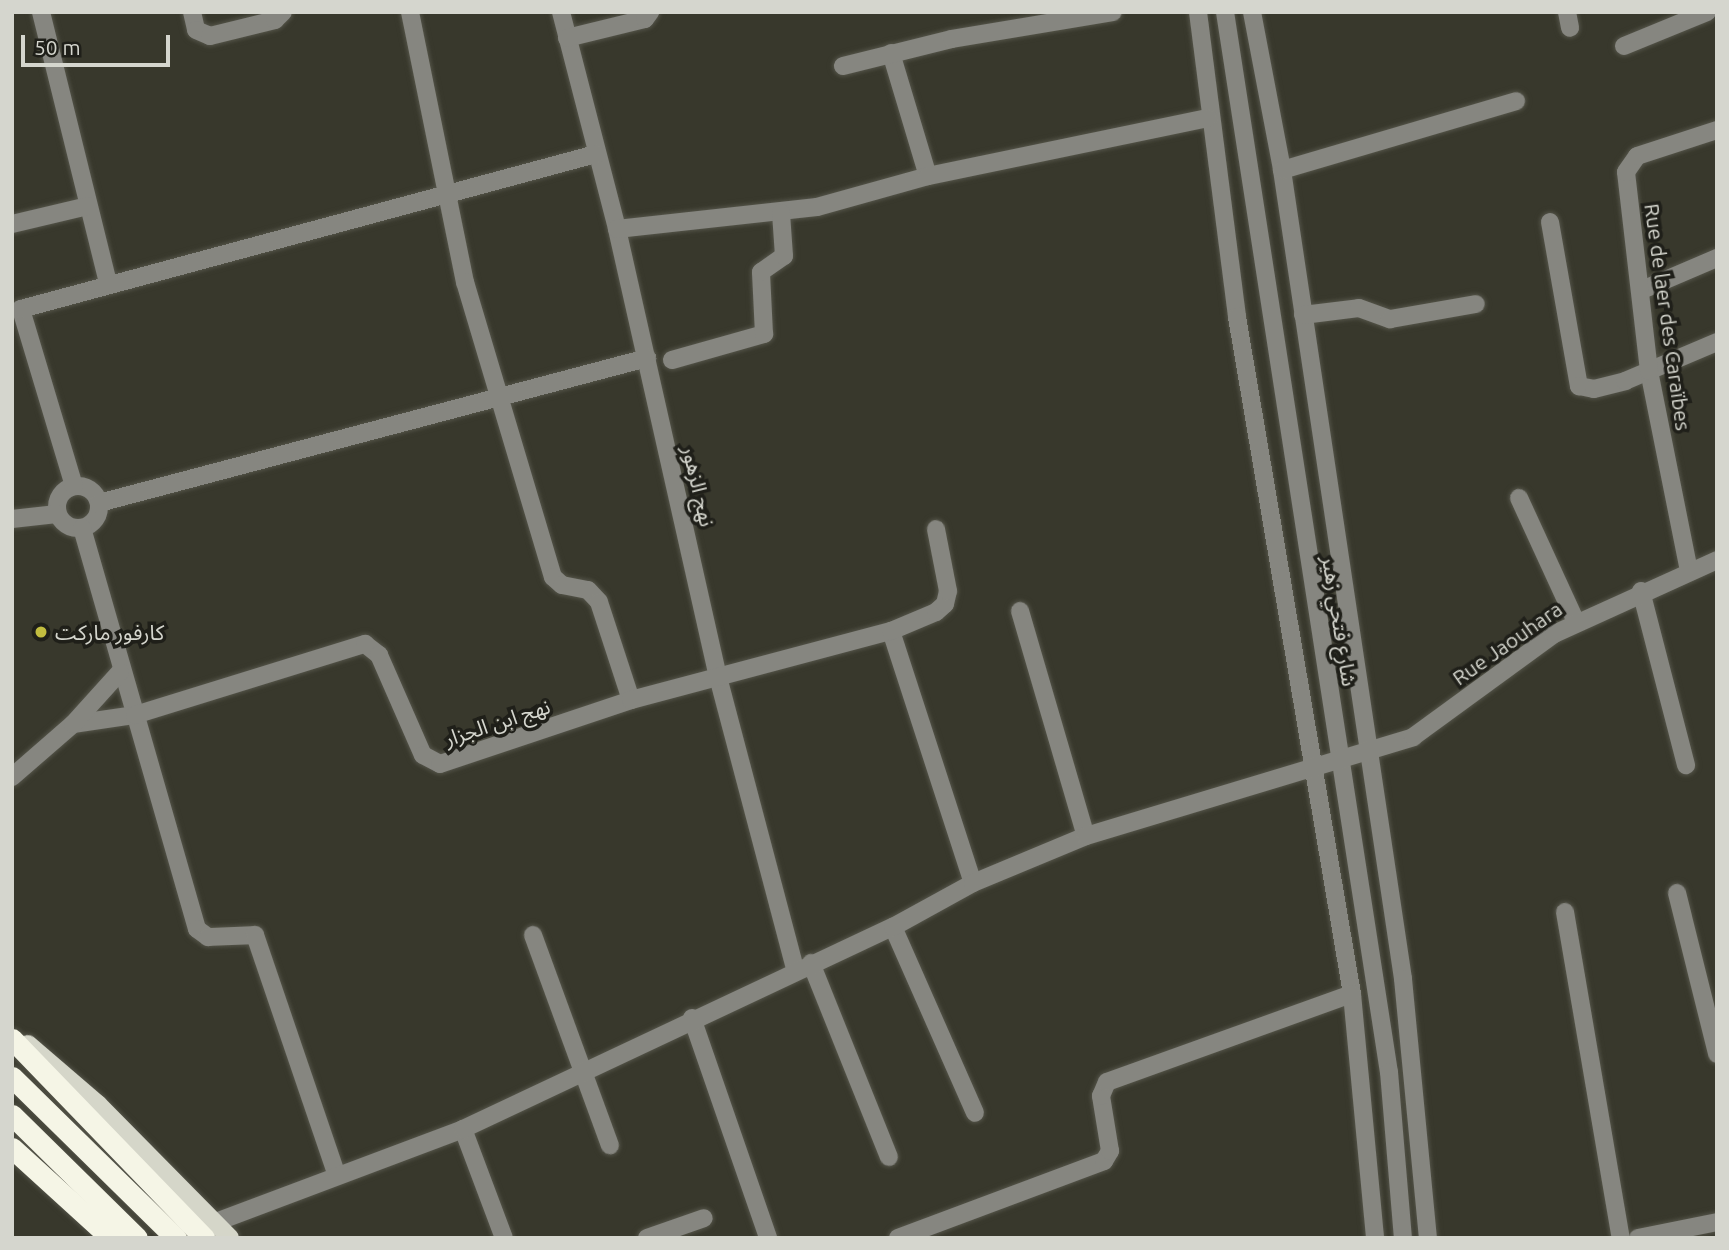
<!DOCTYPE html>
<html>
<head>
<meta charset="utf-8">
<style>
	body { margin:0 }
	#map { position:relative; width:1729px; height:1250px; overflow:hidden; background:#38382c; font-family:Ubuntu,"Noto Sans Arabic",sans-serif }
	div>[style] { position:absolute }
	.roads { filter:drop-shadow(0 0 2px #545449) drop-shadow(0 0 2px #545449) }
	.minor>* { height:18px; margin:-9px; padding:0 9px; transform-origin:9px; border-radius:9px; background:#868680 }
	.minor>.ring { margin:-9px; padding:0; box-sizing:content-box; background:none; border:18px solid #868680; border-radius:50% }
	.major>* { height:18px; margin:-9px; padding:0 9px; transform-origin:9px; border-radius:9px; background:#d5d6c9 }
	.highway>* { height:21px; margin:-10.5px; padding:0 10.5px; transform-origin:10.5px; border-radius:10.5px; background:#f5f5e6 }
	.dots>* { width:19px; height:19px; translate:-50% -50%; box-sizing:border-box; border:4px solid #1f1f19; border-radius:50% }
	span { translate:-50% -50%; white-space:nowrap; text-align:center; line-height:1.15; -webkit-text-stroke:7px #1f1f19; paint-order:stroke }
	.street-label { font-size:21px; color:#d5d6ce }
	.poi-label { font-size:21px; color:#d5d6ce }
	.left { translate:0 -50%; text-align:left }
	.frame { position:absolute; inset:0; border:14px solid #d5d6ce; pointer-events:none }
	.scale { position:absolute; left:21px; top:35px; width:149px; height:32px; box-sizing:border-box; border:4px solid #d5d6ce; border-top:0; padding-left:9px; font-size:21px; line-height:24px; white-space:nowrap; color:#d5d6ce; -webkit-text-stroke:5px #1f1f19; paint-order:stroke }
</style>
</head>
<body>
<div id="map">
	<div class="roads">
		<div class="minor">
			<div style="left:41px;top:12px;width:279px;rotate:76.1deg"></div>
			<div style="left:192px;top:12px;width:18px;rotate:77deg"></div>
			<div style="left:196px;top:30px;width:15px;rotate:23deg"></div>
			<div style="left:210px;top:36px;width:67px;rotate:-13.8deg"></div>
			<div style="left:275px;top:20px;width:11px;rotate:-45deg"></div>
			<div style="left:410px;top:12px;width:276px;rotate:78.5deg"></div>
			<div style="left:465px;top:282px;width:308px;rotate:73.4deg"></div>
			<div style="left:553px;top:577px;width:12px;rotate:42deg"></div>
			<div style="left:562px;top:585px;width:26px;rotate:11deg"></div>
			<div style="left:588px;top:590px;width:16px;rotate:47deg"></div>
			<div style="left:599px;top:602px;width:103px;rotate:71.9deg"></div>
			<div style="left:561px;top:12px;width:224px;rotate:75.5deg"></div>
			<div style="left:617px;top:229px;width:459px;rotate:77.3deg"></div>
			<div style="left:718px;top:677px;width:302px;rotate:75.2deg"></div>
			<div style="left:1198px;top:12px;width:307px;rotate:82.7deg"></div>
			<div style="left:1237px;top:317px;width:687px;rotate:80.36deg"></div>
			<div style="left:1352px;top:994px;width:245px;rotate:84.6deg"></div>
			<div style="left:1225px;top:12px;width:1073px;rotate:81.21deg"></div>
			<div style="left:1389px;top:1072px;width:167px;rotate:85.2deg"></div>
			<div style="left:1252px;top:12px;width:161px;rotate:79.2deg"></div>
			<div style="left:1282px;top:170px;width:818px;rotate:81.49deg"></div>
			<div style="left:1403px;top:979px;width:260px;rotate:84.5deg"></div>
			<div style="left:1567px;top:12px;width:16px;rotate:79deg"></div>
			<div style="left:567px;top:38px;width:80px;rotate:-13.7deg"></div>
			<div style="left:645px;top:19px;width:9px;rotate:-54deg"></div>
			<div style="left:1624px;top:46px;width:90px;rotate:-22.3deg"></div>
			<div style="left:891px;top:53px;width:128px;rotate:73.3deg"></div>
			<div style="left:843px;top:66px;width:112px;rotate:-13.9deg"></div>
			<div style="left:952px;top:39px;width:163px;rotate:-9.5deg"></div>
			<div style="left:1282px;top:170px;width:244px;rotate:-16.4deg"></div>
			<div style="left:1550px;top:222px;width:167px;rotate:80deg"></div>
			<div style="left:1579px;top:386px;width:15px;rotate:11deg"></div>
			<div style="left:1594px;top:389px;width:32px;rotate:-14deg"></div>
			<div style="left:1625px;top:381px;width:100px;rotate:-23deg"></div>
			<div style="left:12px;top:224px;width:78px;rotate:-13.3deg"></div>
			<div style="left:617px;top:229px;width:201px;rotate:-6.3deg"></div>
			<div style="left:817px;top:207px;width:115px;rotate:-15.6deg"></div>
			<div style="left:928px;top:176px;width:286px;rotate:-11.7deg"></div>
			<div style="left:1642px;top:290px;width:82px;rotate:-23.1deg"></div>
			<div style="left:1303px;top:315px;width:56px;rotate:-7.1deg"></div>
			<div style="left:1359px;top:308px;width:33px;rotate:20deg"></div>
			<div style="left:1390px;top:319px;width:87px;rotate:-9.9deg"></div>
			<div style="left:672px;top:360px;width:96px;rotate:-15.8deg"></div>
			<div style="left:764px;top:334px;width:62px;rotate:-92.8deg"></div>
			<div style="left:761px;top:272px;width:28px;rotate:-35deg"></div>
			<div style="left:784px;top:256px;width:43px;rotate:-94deg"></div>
			<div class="ring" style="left:57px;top:486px;width:24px;height:24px"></div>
			<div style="left:74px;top:486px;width:185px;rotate:-106.7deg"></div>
			<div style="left:21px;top:309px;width:596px;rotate:-15.09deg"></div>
			<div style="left:1519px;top:498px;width:136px;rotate:65.3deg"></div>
			<div style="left:99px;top:503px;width:567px;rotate:-14.82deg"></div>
			<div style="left:12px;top:519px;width:45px;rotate:-6.3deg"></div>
			<div style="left:82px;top:528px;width:417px;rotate:74deg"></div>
			<div style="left:197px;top:929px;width:14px;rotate:36deg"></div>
			<div style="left:208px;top:937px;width:47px;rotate:-2.4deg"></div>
			<div style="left:255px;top:935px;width:251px;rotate:71.2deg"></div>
			<div style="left:1689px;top:571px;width:204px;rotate:-101.3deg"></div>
			<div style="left:1649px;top:371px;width:200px;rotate:-96.6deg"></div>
			<div style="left:1626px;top:172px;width:19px;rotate:-55deg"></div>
			<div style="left:1637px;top:156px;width:84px;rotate:-18deg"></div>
			<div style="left:1641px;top:591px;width:180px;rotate:75.5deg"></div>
			<div style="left:1020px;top:611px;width:234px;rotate:73.7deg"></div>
			<div style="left:891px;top:631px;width:265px;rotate:72deg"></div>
			<div style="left:73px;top:724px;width:63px;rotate:-8.3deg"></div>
			<div style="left:135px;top:715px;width:241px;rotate:-17.2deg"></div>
			<div style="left:365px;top:644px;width:18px;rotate:38deg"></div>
			<div style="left:379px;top:655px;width:109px;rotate:66.3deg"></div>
			<div style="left:423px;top:755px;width:19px;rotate:28deg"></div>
			<div style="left:440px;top:764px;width:201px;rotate:-18.5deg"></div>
			<div style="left:631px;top:700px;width:269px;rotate:-14.9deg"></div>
			<div style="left:891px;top:631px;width:49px;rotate:-22.9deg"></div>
			<div style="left:936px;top:612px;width:12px;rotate:-42deg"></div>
			<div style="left:945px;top:604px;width:13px;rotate:-77deg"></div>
			<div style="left:948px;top:591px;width:63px;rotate:-101deg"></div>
			<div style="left:12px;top:777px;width:81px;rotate:-41deg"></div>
			<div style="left:73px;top:724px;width:70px;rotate:-47.9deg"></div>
			<div style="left:1677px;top:893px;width:166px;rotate:76deg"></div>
			<div style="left:1565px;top:912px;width:331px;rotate:80.3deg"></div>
			<div style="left:893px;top:927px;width:203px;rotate:66.2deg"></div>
			<div style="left:533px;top:935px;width:224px;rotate:69.9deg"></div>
			<div style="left:811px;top:963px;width:209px;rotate:68.1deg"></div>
			<div style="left:692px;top:1018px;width:233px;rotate:70.9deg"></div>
			<div style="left:463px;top:1129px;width:116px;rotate:69.4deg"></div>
			<div style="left:216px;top:1222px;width:264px;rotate:-20.6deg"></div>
			<div style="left:463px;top:1129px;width:475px;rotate:-25.2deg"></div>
			<div style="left:893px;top:927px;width:91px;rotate:-28.8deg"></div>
			<div style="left:973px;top:883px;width:122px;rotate:-22.6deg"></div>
			<div style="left:1086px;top:836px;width:342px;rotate:-16.8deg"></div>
			<div style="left:1413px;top:737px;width:175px;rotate:-36.1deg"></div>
			<div style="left:1554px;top:634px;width:179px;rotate:-24.4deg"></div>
			<div style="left:647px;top:1238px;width:60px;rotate:-19.3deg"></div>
			<div style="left:898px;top:1238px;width:220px;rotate:-20.5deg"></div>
			<div style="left:1104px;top:1161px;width:12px;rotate:-59deg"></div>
			<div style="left:1110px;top:1151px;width:56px;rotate:-99.3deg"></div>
			<div style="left:1101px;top:1096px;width:15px;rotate:-67deg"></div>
			<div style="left:1107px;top:1082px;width:260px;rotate:-19.8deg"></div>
			<div style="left:1638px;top:1238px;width:81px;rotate:-11.4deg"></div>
		</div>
		<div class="major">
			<div style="left:28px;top:1044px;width:92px;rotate:40.6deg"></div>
			<div style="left:98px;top:1104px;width:188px;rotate:45.4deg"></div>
		</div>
		<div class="highway">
			<div style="left:12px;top:1039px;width:277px;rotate:46deg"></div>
			<div style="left:12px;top:1077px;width:230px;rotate:44.5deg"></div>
			<div style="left:12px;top:1115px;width:175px;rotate:44.5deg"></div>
			<div style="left:12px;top:1148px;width:134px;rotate:42.3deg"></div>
		</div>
	</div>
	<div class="dots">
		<div style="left:41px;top:632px;background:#c2bd3f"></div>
	</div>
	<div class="street-label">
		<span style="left:1668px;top:317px;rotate:82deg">Rue de laer des Caraïbes</span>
		<span style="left:699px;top:486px;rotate:77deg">نهج الزهور</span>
		<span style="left:1340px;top:621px;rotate:81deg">شارع فتحي زهير</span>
		<span style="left:1507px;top:643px;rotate:-35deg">Rue Jaouhara</span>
		<span style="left:497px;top:722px;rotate:-18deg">نهج ابن الجزار</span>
	</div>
	<div class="poi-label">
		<span class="left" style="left:55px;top:632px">كارفور ماركت</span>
	</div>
	<div class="frame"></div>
	<div class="scale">50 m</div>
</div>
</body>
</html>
